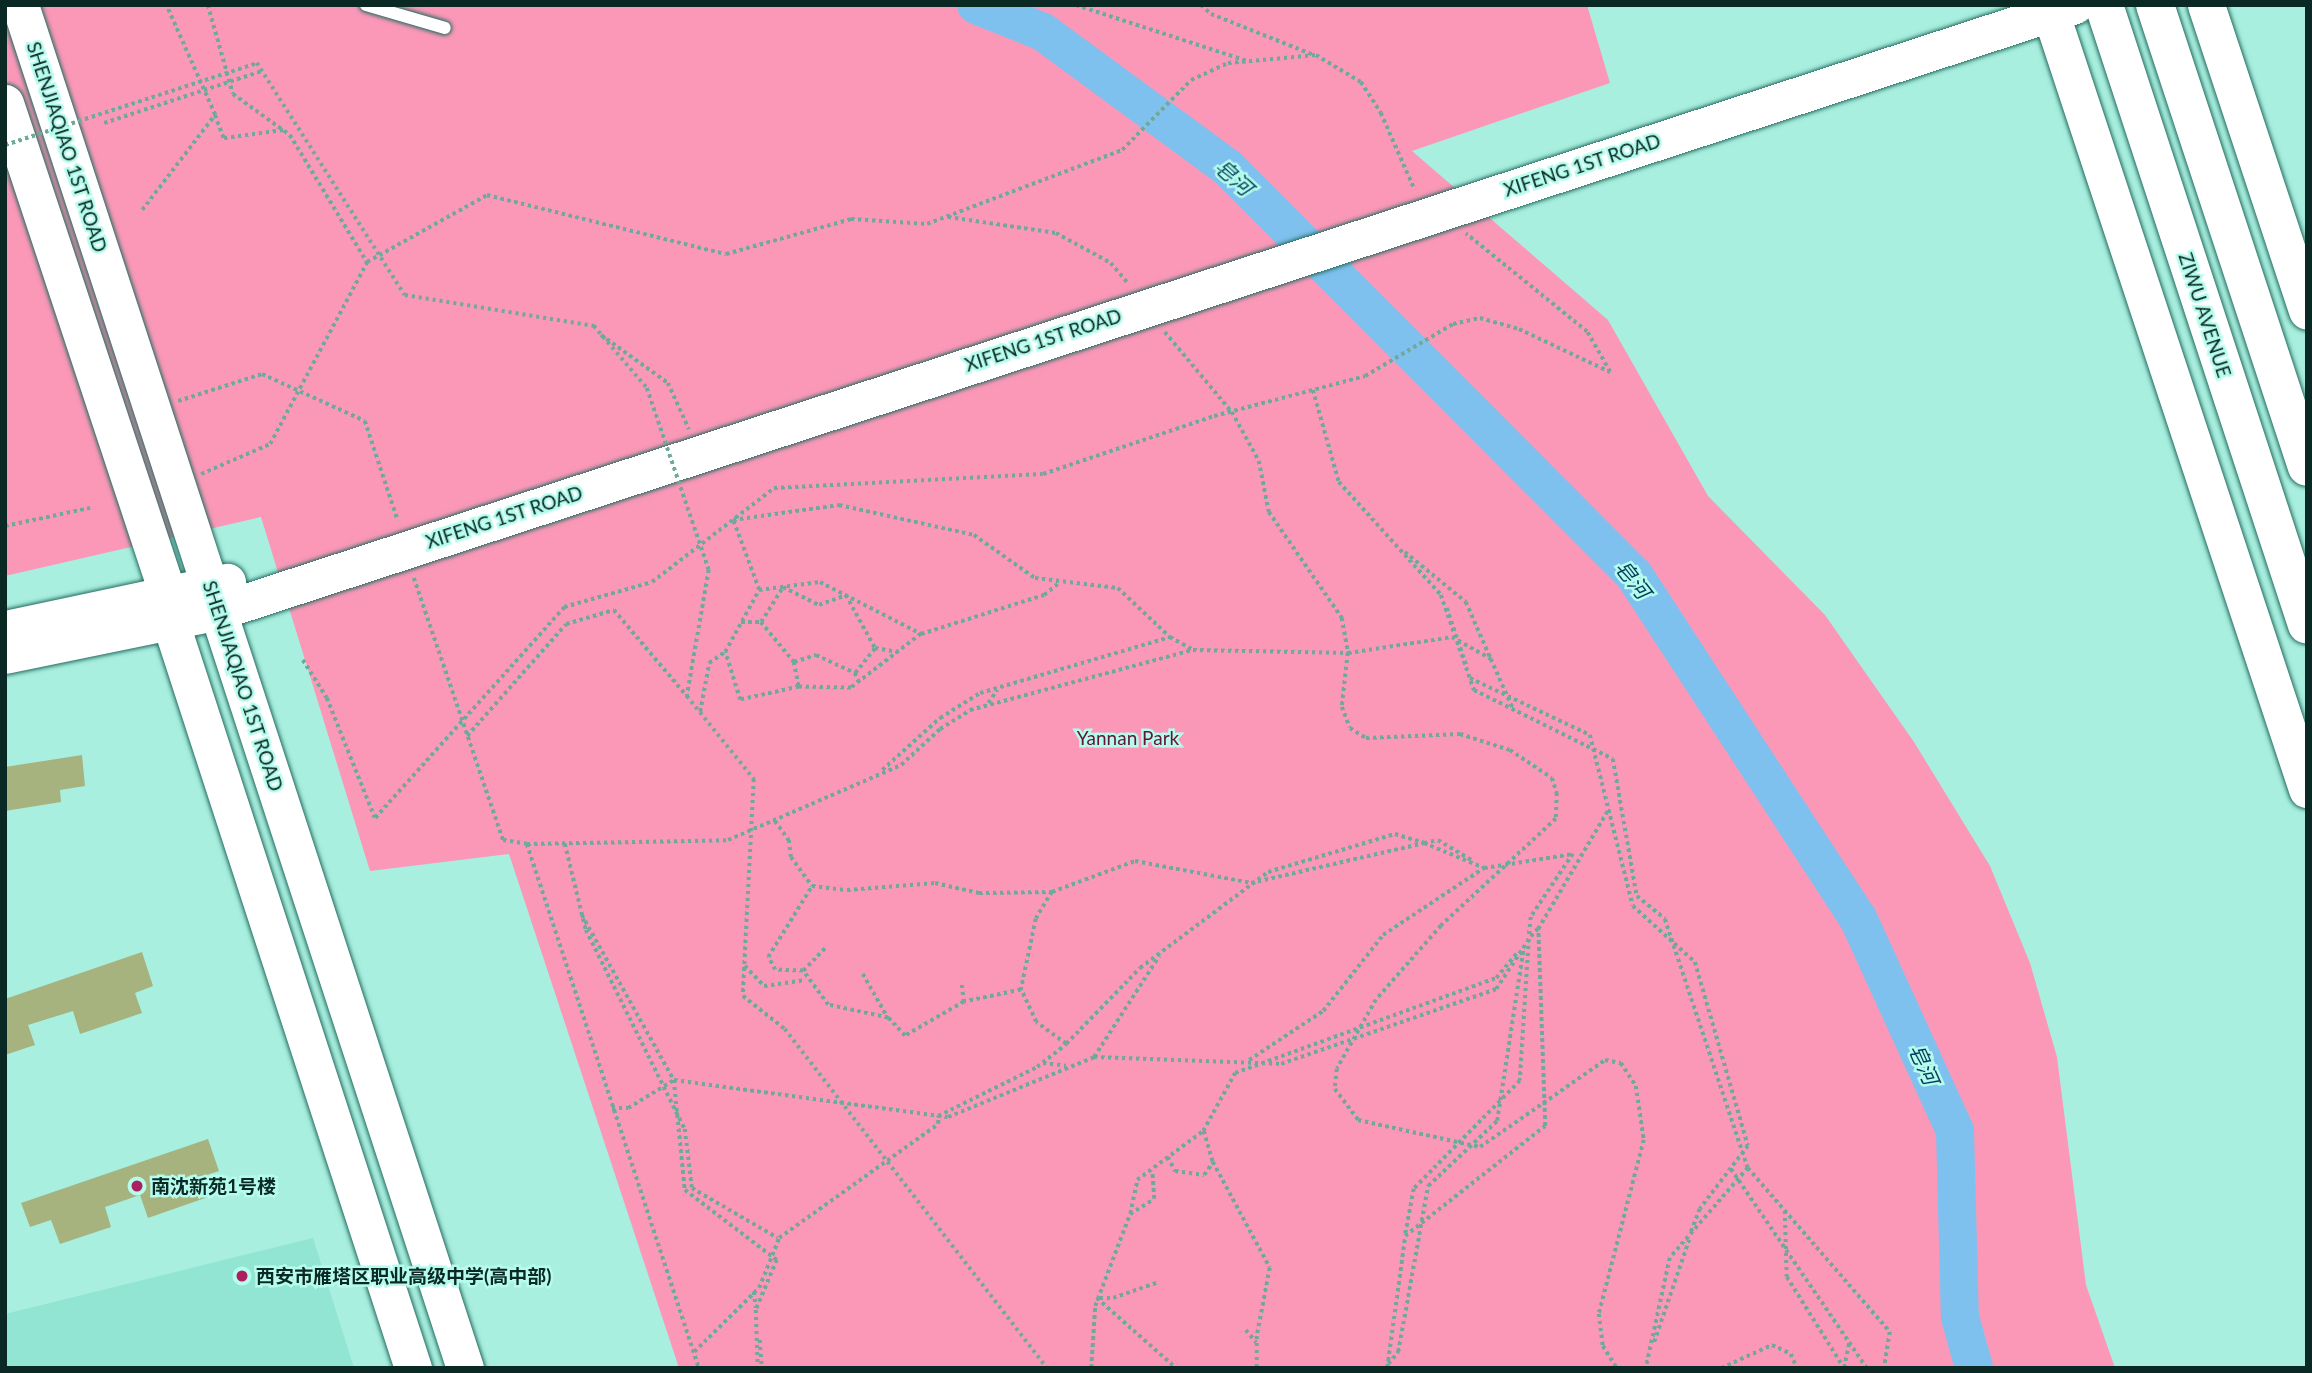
<!DOCTYPE html>
<html>
<head>
<meta charset="utf-8">
<style>
	body { margin:0 }
	#map { position:relative; width:2312px; height:1373px; overflow:hidden; background:#a8efdf; font-family:Lato,"Noto Sans SC",sans-serif }
	div>[style] { position:absolute }
	.built>* { inset:0; background:#92e4d3 }
	.green>* { inset:0; background:#fb98b8 }
	.river>* { height:38px; margin:-19px; padding:0 19px; transform-origin:19px; border-radius:19px; background:#7ec1ef }
	.building>* { inset:0; background:#a6b37e }
	.path>* { height:3.5px; margin-top:-1.75px; transform-origin:0; background:repeating-linear-gradient(90deg,#70a89c 0 3.5px,transparent 0 7px) }
	.roads { filter:drop-shadow(0 0 2px #246c60) drop-shadow(0 0 2px #246c60) }
	.lane>* { height:12px; margin:-6px; padding:0 6px; transform-origin:6px; border-radius:6px; background:#fff }
	.secondary>* { height:37px; margin:-18.5px; padding:0 18.5px; transform-origin:18.5px; border-radius:18.5px; background:#fff }
	.primary>* { height:38px; margin:-19px; padding:0 19px; transform-origin:19px; border-radius:19px; background:#fff }
	.path-bridge>* { height:3.5px; margin-top:-1.75px; transform-origin:0; background:repeating-linear-gradient(90deg,#70a89c 0 3.5px,transparent 0 7px) }
	.dots>* { width:19px; height:19px; translate:-50% -50%; box-sizing:border-box; border:4px solid #b5fced; border-radius:50% }
	span { translate:-50% -50%; white-space:nowrap; text-align:center; line-height:1.15; -webkit-text-stroke:5px #b5fced; paint-order:stroke }
	.street-label { font-size:19px; color:#0b2924 }
	.park-label { font-size:19px; color:#621536 }
	.poi-label { font-size:19px; color:#0b2924; font-weight:700 }
	.left { translate:0 -50%; text-align:left }
	.water-label { font-size:21px; color:#043d5c; font-style:italic }
	.frame { position:absolute; inset:0; border:7px solid #0b2924; pointer-events:none }
</style>
</head>
<body>
<div id="map">
	<div class="built">
		<div style="clip-path:polygon(313px 1238px,354px 1368px,5px 1368px,5px 1314px)"></div>
	</div>
	<div class="green">
		<div style="clip-path:polygon(5px 5px,1587px 5px,1610px 83px,1412px 151px,1608px 320px,1708px 496px,1825px 615px,1914px 742px,1990px 866px,2030px 963px,2057px 1057px,2086px 1285px,2115px 1368px,679px 1368px,509px 854px,370px 871px,261px 517px,5px 576px)"></div>
	</div>
	<div class="river">
		<div style="left:976px;top:5px;width:72px;rotate:21.9deg"></div>
		<div style="left:1043px;top:32px;width:230px;rotate:36.3deg"></div>
		<div style="left:1228px;top:168px;width:575px;rotate:45.07deg"></div>
		<div style="left:1634px;top:575px;width:410px;rotate:56.9deg"></div>
		<div style="left:1858px;top:918px;width:234px;rotate:65.5deg"></div>
		<div style="left:1955px;top:1131px;width:186px;rotate:88.5deg"></div>
		<div style="left:1960px;top:1317px;width:53px;rotate:74.6deg"></div>
	</div>
	<div class="building">
		<div style="clip-path:polygon(82px 755px,85px 786px,60px 790px,61px 802px,5px 811px,5px 767px)"></div>
		<div style="clip-path:polygon(142px 952px,153px 986px,135px 993px,142px 1013px,80px 1034px,73px 1011px,28px 1025px,35px 1045px,5px 1055px,5px 999px)"></div>
		<div style="clip-path:polygon(208px 1139px,219px 1171px,201px 1177px,208px 1197px,148px 1218px,140px 1195px,105px 1207px,111px 1227px,60px 1244px,51px 1220px,30px 1227px,21px 1203px)"></div>
	</div>
	<div class="path">
		<div style="left:208px;top:5px;width:92px;rotate:74.3deg"></div>
		<div style="left:233px;top:94px;width:70px;rotate:35.7deg"></div>
		<div style="left:290px;top:135px;width:149px;rotate:58.8deg"></div>
		<div style="left:1076px;top:5px;width:180px;rotate:18.1deg"></div>
		<div style="left:1201px;top:5px;width:13px;rotate:42deg"></div>
		<div style="left:1211px;top:14px;width:111px;rotate:21.7deg"></div>
		<div style="left:215px;top:115px;width:25px;rotate:69deg"></div>
		<div style="left:224px;top:138px;width:60px;rotate:-7.7deg"></div>
		<div style="left:142px;top:210px;width:120px;rotate:-52.5deg"></div>
		<div style="left:215px;top:115px;width:120px;rotate:-114deg"></div>
		<div style="left:948px;top:217px;width:109px;rotate:8.4deg"></div>
		<div style="left:1056px;top:233px;width:63px;rotate:28.6deg"></div>
		<div style="left:1111px;top:263px;width:26px;rotate:50deg"></div>
		<div style="left:1165px;top:332px;width:104px;rotate:50.1deg"></div>
		<div style="left:1232px;top:412px;width:56px;rotate:61.1deg"></div>
		<div style="left:1259px;top:461px;width:52px;rotate:78.9deg"></div>
		<div style="left:1269px;top:512px;width:129px;rotate:55.4deg"></div>
		<div style="left:1342px;top:618px;width:36px;rotate:80deg"></div>
		<div style="left:1348px;top:653px;width:54px;rotate:96.3deg"></div>
		<div style="left:1342px;top:707px;width:22px;rotate:69deg"></div>
		<div style="left:1350px;top:728px;width:19px;rotate:32deg"></div>
		<div style="left:1366px;top:738px;width:94px;rotate:-2.4deg"></div>
		<div style="left:1460px;top:734px;width:52px;rotate:17.7deg"></div>
		<div style="left:1510px;top:750px;width:50px;rotate:33.7deg"></div>
		<div style="left:1552px;top:778px;width:16px;rotate:72deg"></div>
		<div style="left:1557px;top:793px;width:26px;rotate:92deg"></div>
		<div style="left:1556px;top:819px;width:157px;rotate:137.1deg"></div>
		<div style="left:1441px;top:926px;width:98px;rotate:131.3deg"></div>
		<div style="left:1376px;top:1000px;width:79px;rotate:119.5deg"></div>
		<div style="left:1337px;top:1069px;width:20px;rotate:96deg"></div>
		<div style="left:1335px;top:1089px;width:39px;rotate:53deg"></div>
		<div style="left:1358px;top:1120px;width:125px;rotate:12.5deg"></div>
		<div style="left:1480px;top:1147px;width:152px;rotate:-34.8deg"></div>
		<div style="left:1605px;top:1060px;width:16px;rotate:11deg"></div>
		<div style="left:1621px;top:1063px;width:27px;rotate:57deg"></div>
		<div style="left:1636px;top:1086px;width:55px;rotate:81.6deg"></div>
		<div style="left:1644px;top:1140px;width:180px;rotate:104.5deg"></div>
		<div style="left:1599px;top:1314px;width:32px;rotate:83deg"></div>
		<div style="left:1603px;top:1346px;width:26px;rotate:58deg"></div>
		<div style="left:601px;top:335px;width:82px;rotate:35.6deg"></div>
		<div style="left:668px;top:383px;width:51px;rotate:65.5deg"></div>
		<div style="left:1313px;top:390px;width:96px;rotate:74.2deg"></div>
		<div style="left:1339px;top:482px;width:152px;rotate:47.9deg"></div>
		<div style="left:1441px;top:595px;width:101px;rotate:70.8deg"></div>
		<div style="left:1474px;top:690px;width:155px;rotate:26.4deg"></div>
		<div style="left:1613px;top:759px;width:139px;rotate:80.1deg"></div>
		<div style="left:1637px;top:896px;width:36px;rotate:39deg"></div>
		<div style="left:1665px;top:919px;width:262px;rotate:71.6deg"></div>
		<div style="left:1748px;top:1168px;width:119px;rotate:130.9deg"></div>
		<div style="left:1670px;top:1258px;width:113px;rotate:102.3deg"></div>
		<div style="left:178px;top:401px;width:88px;rotate:-17.8deg"></div>
		<div style="left:262px;top:374px;width:113px;rotate:24.5deg"></div>
		<div style="left:365px;top:421px;width:105px;rotate:71.7deg"></div>
		<div style="left:201px;top:474px;width:75px;rotate:-23.5deg"></div>
		<div style="left:270px;top:444px;width:206px;rotate:-61.9deg"></div>
		<div style="left:367px;top:262px;width:137px;rotate:-29.2deg"></div>
		<div style="left:487px;top:195px;width:246px;rotate:13.9deg"></div>
		<div style="left:726px;top:254px;width:130px;rotate:-15.6deg"></div>
		<div style="left:851px;top:219px;width:76px;rotate:3.8deg"></div>
		<div style="left:927px;top:224px;width:209px;rotate:-20.8deg"></div>
		<div style="left:1122px;top:150px;width:98px;rotate:-45.4deg"></div>
		<div style="left:1191px;top:80px;width:41px;rotate:-24.7deg"></div>
		<div style="left:1228px;top:63px;width:88px;rotate:-5.2deg"></div>
		<div style="left:1316px;top:55px;width:52px;rotate:31deg"></div>
		<div style="left:1361px;top:82px;width:37px;rotate:57deg"></div>
		<div style="left:1381px;top:113px;width:84px;rotate:66.2deg"></div>
		<div style="left:5px;top:526px;width:87px;rotate:-12deg"></div>
		<div style="left:1405px;top:552px;width:79px;rotate:39.3deg"></div>
		<div style="left:1466px;top:602px;width:60px;rotate:66.4deg"></div>
		<div style="left:414px;top:578px;width:277px;rotate:71.2deg"></div>
		<div style="left:503px;top:840px;width:24px;rotate:9deg"></div>
		<div style="left:527px;top:844px;width:552px;rotate:71.83deg"></div>
		<div style="left:759px;top:590px;width:75px;rotate:-110.4deg"></div>
		<div style="left:733px;top:520px;width:107px;rotate:-8.1deg"></div>
		<div style="left:839px;top:505px;width:138px;rotate:12.5deg"></div>
		<div style="left:974px;top:535px;width:75px;rotate:35.2deg"></div>
		<div style="left:1035px;top:578px;width:84px;rotate:6.9deg"></div>
		<div style="left:1118px;top:588px;width:71px;rotate:43.3deg"></div>
		<div style="left:1170px;top:637px;width:26px;rotate:29deg"></div>
		<div style="left:1193px;top:650px;width:155px;rotate:1.1deg"></div>
		<div style="left:1348px;top:653px;width:105px;rotate:-8.7deg"></div>
		<div style="left:1452px;top:637px;width:45px;rotate:29.4deg"></div>
		<div style="left:1491px;top:659px;width:57px;rotate:66.1deg"></div>
		<div style="left:1447px;top:608px;width:62px;rotate:71.3deg"></div>
		<div style="left:741px;top:622px;width:20px"></div>
		<div style="left:761px;top:622px;width:52px;rotate:50.5deg"></div>
		<div style="left:794px;top:662px;width:25px;rotate:79deg"></div>
		<div style="left:761px;top:622px;width:41px;rotate:-57.8deg"></div>
		<div style="left:783px;top:587px;width:40px;rotate:26.6deg"></div>
		<div style="left:819px;top:605px;width:29px;rotate:-20deg"></div>
		<div style="left:846px;top:595px;width:60px;rotate:61.3deg"></div>
		<div style="left:921px;top:634px;width:129px;rotate:-17.6deg"></div>
		<div style="left:1044px;top:595px;width:19px;rotate:-39deg"></div>
		<div style="left:303px;top:660px;width:45px;rotate:57.7deg"></div>
		<div style="left:327px;top:698px;width:129px;rotate:68.2deg"></div>
		<div style="left:375px;top:818px;width:283px;rotate:-48.1deg"></div>
		<div style="left:564px;top:607px;width:91px;rotate:-15.9deg"></div>
		<div style="left:652px;top:582px;width:154px;rotate:-37.6deg"></div>
		<div style="left:774px;top:488px;width:269px;rotate:-3deg"></div>
		<div style="left:1043px;top:474px;width:181px;rotate:-18.7deg"></div>
		<div style="left:1214px;top:416px;width:156px;rotate:-14.8deg"></div>
		<div style="left:1365px;top:376px;width:102px;rotate:-30.6deg"></div>
		<div style="left:1453px;top:324px;width:28px;rotate:-13deg"></div>
		<div style="left:1480px;top:318px;width:41px;rotate:15.8deg"></div>
		<div style="left:1519px;top:329px;width:101px;rotate:25.3deg"></div>
		<div style="left:1610px;top:372px;width:46px;rotate:-119.9deg"></div>
		<div style="left:1587px;top:332px;width:156px;rotate:-141deg"></div>
		<div style="left:794px;top:662px;width:23px;rotate:-18deg"></div>
		<div style="left:816px;top:655px;width:43px;rotate:24.8deg"></div>
		<div style="left:855px;top:673px;width:10px;rotate:66deg"></div>
		<div style="left:855px;top:673px;width:32px;rotate:-51deg"></div>
		<div style="left:875px;top:648px;width:22px;rotate:10deg"></div>
		<div style="left:1470px;top:678px;width:133px;rotate:25.4deg"></div>
		<div style="left:1590px;top:735px;width:176px;rotate:75.9deg"></div>
		<div style="left:1633px;top:906px;width:84px;rotate:42.1deg"></div>
		<div style="left:1695px;top:962px;width:191px;rotate:73.9deg"></div>
		<div style="left:1748px;top:1146px;width:79px;rotate:127.3deg"></div>
		<div style="left:1700px;top:1209px;width:25px;rotate:111deg"></div>
		<div style="left:988px;top:703px;width:16px;rotate:-55deg"></div>
		<div style="left:700px;top:712px;width:50px;rotate:-79.6deg"></div>
		<div style="left:709px;top:663px;width:19px;rotate:-35deg"></div>
		<div style="left:725px;top:652px;width:71px;rotate:-61.3deg"></div>
		<div style="left:759px;top:590px;width:62px;rotate:-7.5deg"></div>
		<div style="left:820px;top:582px;width:114px;rotate:27.2deg"></div>
		<div style="left:921px;top:634px;width:88px;rotate:142.4deg"></div>
		<div style="left:851px;top:688px;width:52px;rotate:-178.9deg"></div>
		<div style="left:799px;top:687px;width:60px;rotate:167.6deg"></div>
		<div style="left:740px;top:700px;width:50px;rotate:-107.4deg"></div>
		<div style="left:467px;top:736px;width:149px;rotate:-48.5deg"></div>
		<div style="left:566px;top:624px;width:50px;rotate:-16.3deg"></div>
		<div style="left:614px;top:610px;width:113px;rotate:49.7deg"></div>
		<div style="left:882px;top:770px;width:78px;rotate:-41.9deg"></div>
		<div style="left:940px;top:718px;width:47px;rotate:-32deg"></div>
		<div style="left:980px;top:693px;width:198px;rotate:-16.4deg"></div>
		<div style="left:775px;top:821px;width:24px;rotate:54deg"></div>
		<div style="left:789px;top:840px;width:17px;rotate:83deg"></div>
		<div style="left:791px;top:857px;width:36px;rotate:54deg"></div>
		<div style="left:527px;top:844px;width:201px;rotate:-1.1deg"></div>
		<div style="left:728px;top:840px;width:189px;rotate:-23.4deg"></div>
		<div style="left:901px;top:765px;width:53px;rotate:-42.7deg"></div>
		<div style="left:940px;top:729px;width:36px;rotate:-32deg"></div>
		<div style="left:970px;top:710px;width:230px;rotate:-15.1deg"></div>
		<div style="left:565px;top:844px;width:89px;rotate:76.3deg"></div>
		<div style="left:586px;top:930px;width:222px;rotate:63.6deg"></div>
		<div style="left:685px;top:1129px;width:59px;rotate:83.2deg"></div>
		<div style="left:692px;top:1188px;width:99px;rotate:30.2deg"></div>
		<div style="left:1052px;top:892px;width:31px;rotate:121deg"></div>
		<div style="left:1036px;top:919px;width:73px;rotate:101.9deg"></div>
		<div style="left:1021px;top:990px;width:58px;rotate:168.1deg"></div>
		<div style="left:964px;top:1002px;width:68px;rotate:150deg"></div>
		<div style="left:905px;top:1036px;width:25px;rotate:-133deg"></div>
		<div style="left:888px;top:1018px;width:61px;rotate:-167.8deg"></div>
		<div style="left:828px;top:1005px;width:42px;rotate:-126.3deg"></div>
		<div style="left:803px;top:971px;width:28px;rotate:-178deg"></div>
		<div style="left:775px;top:970px;width:15px;rotate:-118deg"></div>
		<div style="left:768px;top:957px;width:84px;rotate:-58.2deg"></div>
		<div style="left:812px;top:886px;width:35px;rotate:7deg"></div>
		<div style="left:847px;top:890px;width:88px;rotate:-4.5deg"></div>
		<div style="left:935px;top:883px;width:45px;rotate:12.8deg"></div>
		<div style="left:979px;top:893px;width:73px;rotate:-0.8deg"></div>
		<div style="left:1052px;top:892px;width:89px;rotate:-20.5deg"></div>
		<div style="left:1135px;top:861px;width:118px;rotate:10.7deg"></div>
		<div style="left:1251px;top:883px;width:178px;rotate:-13deg"></div>
		<div style="left:1424px;top:843px;width:65px;rotate:22.6deg"></div>
		<div style="left:582px;top:915px;width:189px;rotate:60.9deg"></div>
		<div style="left:674px;top:1080px;width:111px;rotate:84.3deg"></div>
		<div style="left:685px;top:1190px;width:116px;rotate:37.3deg"></div>
		<div style="left:777px;top:1260px;width:54px;rotate:112.8deg"></div>
		<div style="left:756px;top:1310px;width:58px;rotate:88deg"></div>
		<div style="left:1538px;top:929px;width:138px;rotate:-59.5deg"></div>
		<div style="left:745px;top:966px;width:28px;rotate:46deg"></div>
		<div style="left:764px;top:986px;width:42px;rotate:-8.1deg"></div>
		<div style="left:803px;top:971px;width:33px;rotate:-46deg"></div>
		<div style="left:863px;top:974px;width:51px;rotate:60.4deg"></div>
		<div style="left:962px;top:985px;width:17px;rotate:83deg"></div>
		<div style="left:1066px;top:1044px;width:106px;rotate:-45.8deg"></div>
		<div style="left:1140px;top:968px;width:160px;rotate:-36.9deg"></div>
		<div style="left:1268px;top:872px;width:133px;rotate:-16.7deg"></div>
		<div style="left:1395px;top:834px;width:30px;rotate:17deg"></div>
		<div style="left:1424px;top:843px;width:14px;rotate:-12deg"></div>
		<div style="left:1438px;top:840px;width:41px;rotate:31deg"></div>
		<div style="left:1094px;top:1057px;width:120px;rotate:-57.2deg"></div>
		<div style="left:1249px;top:1060px;width:89px;rotate:-33.5deg"></div>
		<div style="left:1323px;top:1011px;width:97px;rotate:-51.7deg"></div>
		<div style="left:1383px;top:935px;width:121px;rotate:-33.6deg"></div>
		<div style="left:1484px;top:868px;width:90px;rotate:-8.9deg"></div>
		<div style="left:1573px;top:854px;width:76px;rotate:123.7deg"></div>
		<div style="left:1531px;top:917px;width:20px;rotate:96deg"></div>
		<div style="left:1043px;top:1063px;width:23px;rotate:7deg"></div>
		<div style="left:612px;top:1108px;width:16px"></div>
		<div style="left:628px;top:1108px;width:54px;rotate:-31.3deg"></div>
		<div style="left:674px;top:1080px;width:276px;rotate:7.7deg"></div>
		<div style="left:948px;top:1117px;width:158px;rotate:-22.3deg"></div>
		<div style="left:1094px;top:1057px;width:187px;rotate:2.1deg"></div>
		<div style="left:1281px;top:1064px;width:228px;rotate:-19.2deg"></div>
		<div style="left:1496px;top:989px;width:60px;rotate:-56.6deg"></div>
		<div style="left:1529px;top:939px;width:142px;rotate:93.6deg"></div>
		<div style="left:1520px;top:1081px;width:151px;rotate:134.5deg"></div>
		<div style="left:1414px;top:1189px;width:48px;rotate:100.8deg"></div>
		<div style="left:1204px;top:1131px;width:32px;rotate:74deg"></div>
		<div style="left:1213px;top:1162px;width:120px;rotate:61.7deg"></div>
		<div style="left:1270px;top:1268px;width:69px;rotate:100.8deg"></div>
		<div style="left:1257px;top:1336px;width:32px;rotate:90deg"></div>
		<div style="left:1168px;top:1157px;width:16px;rotate:63deg"></div>
		<div style="left:1175px;top:1171px;width:29px;rotate:8deg"></div>
		<div style="left:1204px;top:1175px;width:16px;rotate:-55deg"></div>
		<div style="left:1748px;top:1168px;width:217px;rotate:49.1deg"></div>
		<div style="left:1890px;top:1332px;width:36px;rotate:99deg"></div>
		<div style="left:1731px;top:1169px;width:241px;rotate:55.7deg"></div>
		<div style="left:1785px;top:1211px;width:66px;rotate:88.3deg"></div>
		<div style="left:1787px;top:1277px;width:107px;rotate:57.9deg"></div>
		<div style="left:1130px;top:1214px;width:28px;rotate:-32deg"></div>
		<div style="left:1154px;top:1199px;width:28px;rotate:-94deg"></div>
		<div style="left:754px;top:1292px;width:16px;rotate:83deg"></div>
		<div style="left:1097px;top:1298px;width:106px;rotate:41.5deg"></div>
		<div style="left:1100px;top:1298px;width:13px"></div>
		<div style="left:1113px;top:1298px;width:49px;rotate:-19.2deg"></div>
		<div style="left:1246px;top:1330px;width:16px;rotate:50deg"></div>
		<div style="left:760px;top:1340px;width:28px;rotate:86deg"></div>
		<div style="left:1654px;top:1342px;width:108px;rotate:-71.1deg"></div>
		<div style="left:694px;top:1352px;width:91px;rotate:-44.6deg"></div>
		<div style="left:759px;top:1288px;width:54px;rotate:-68.2deg"></div>
		<div style="left:779px;top:1238px;width:196px;rotate:-35.6deg"></div>
		<div style="left:938px;top:1124px;width:8px;rotate:-90deg"></div>
		<div style="left:938px;top:1116px;width:110px;rotate:-26.3deg"></div>
		<div style="left:1037px;top:1067px;width:37px;rotate:-38deg"></div>
		<div style="left:1066px;top:1044px;width:37px;rotate:-144deg"></div>
		<div style="left:1036px;top:1022px;width:35px;rotate:-115deg"></div>
		<div style="left:1388px;top:1364px;width:16px;rotate:-50deg"></div>
		<div style="left:1398px;top:1352px;width:169px;rotate:-79.8deg"></div>
		<div style="left:1428px;top:1186px;width:95px;rotate:-43.3deg"></div>
		<div style="left:1497px;top:1121px;width:172px;rotate:-81.3deg"></div>
		<div style="left:1091px;top:1368px;width:62px;rotate:-86.3deg"></div>
		<div style="left:1095px;top:1306px;width:98px;rotate:-69.2deg"></div>
		<div style="left:1130px;top:1214px;width:35px;rotate:-78deg"></div>
		<div style="left:1137px;top:1180px;width:82px;rotate:-36.6deg"></div>
		<div style="left:1203px;top:1131px;width:66px;rotate:-61.1deg"></div>
		<div style="left:1235px;top:1073px;width:278px;rotate:-20deg"></div>
		<div style="left:1496px;top:978px;width:34px;rotate:-50deg"></div>
		<div style="left:1387px;top:1368px;width:133px;rotate:-82.2deg"></div>
		<div style="left:1405px;top:1236px;width:178px;rotate:-38.2deg"></div>
		<div style="left:1545px;top:1126px;width:197px;rotate:-92deg"></div>
		<div style="left:1538px;top:929px;width:15px;rotate:132deg"></div>
		<div style="left:1721px;top:1368px;width:56px;rotate:-24.3deg"></div>
		<div style="left:1772px;top:1345px;width:21px;rotate:25deg"></div>
		<div style="left:1791px;top:1354px;width:15px;rotate:67deg"></div>
		<div style="left:1844px;top:1368px;width:26px;rotate:-79deg"></div>
	</div>
	<div class="roads">
		<div class="lane">
			<div style="left:366px;top:5px;width:82px;rotate:16.2deg"></div>
		</div>
		<div class="secondary">
			<div style="left:20px;top:5px;width:1434px;rotate:71.92deg"></div>
			<div style="left:2048px;top:5px;width:826px;rotate:71.72deg"></div>
			<div style="left:2206px;top:5px;width:322px;rotate:71.7deg"></div>
			<div style="left:5px;top:103px;width:518px;rotate:71.67deg"></div>
			<div style="left:168px;top:595px;width:26px;rotate:86deg"></div>
			<div style="left:170px;top:621px;width:786px;rotate:71.98deg"></div>
			<div style="left:5px;top:629px;width:227px;rotate:-12deg"></div>
			<div style="left:5px;top:655px;width:218px;rotate:-11.6deg"></div>
			<div style="left:219px;top:611px;width:1952px;rotate:-18.08deg"></div>
		</div>
		<div class="primary">
			<div style="left:2104px;top:5px;width:652px;rotate:71.87deg"></div>
			<div style="left:2155px;top:5px;width:486px;rotate:71.8deg"></div>
		</div>
	</div>
	<div class="path-bridge">
		<div style="left:104px;top:123px;width:166px;rotate:-18.2deg"></div>
		<div style="left:5px;top:145px;width:265px;rotate:-18deg"></div>
		<div style="left:257px;top:63px;width:275px;rotate:57.5deg"></div>
		<div style="left:405px;top:295px;width:192px;rotate:9.3deg"></div>
		<div style="left:594px;top:326px;width:82px;rotate:49.5deg"></div>
		<div style="left:647px;top:388px;width:192px;rotate:71.2deg"></div>
		<div style="left:709px;top:570px;width:128px;rotate:99.9deg"></div>
		<div style="left:687px;top:696px;width:107px;rotate:51.1deg"></div>
		<div style="left:754px;top:779px;width:217px;rotate:92.9deg"></div>
		<div style="left:743px;top:996px;width:53px;rotate:38.2deg"></div>
		<div style="left:785px;top:1029px;width:428px;rotate:52.3deg"></div>
	</div>
	<div class="dots">
		<div style="left:137px;top:1186px;background:#ab1f5f"></div>
		<div style="left:242px;top:1276px;background:#ab1f5f"></div>
	</div>
	<div class="street-label">
		<span style="left:67px;top:147px;rotate:72deg">SHENJIAQIAO 1ST ROAD</span>
		<span style="left:1582px;top:165px;rotate:-18deg">XIFENG 1ST ROAD</span>
		<span style="left:2205px;top:315px;rotate:72deg">ZIWU AVENUE</span>
		<span style="left:1043px;top:340px;rotate:-18deg">XIFENG 1ST ROAD</span>
		<span style="left:504px;top:517px;rotate:-18deg">XIFENG 1ST ROAD</span>
		<span style="left:243px;top:686px;rotate:72deg">SHENJIAQIAO 1ST ROAD</span>
	</div>
	<div class="park-label">
		<span style="left:1128px;top:738px">Yannan Park</span>
	</div>
	<div class="poi-label">
		<span class="left" style="left:151px;top:1186px">南沈新苑1号楼</span>
		<span class="left" style="left:256px;top:1276px">西安市雁塔区职业高级中学(高中部)</span>
	</div>
	<div class="water-label">
		<span style="left:1234px;top:177px;rotate:42deg">皂河</span>
		<span style="left:1633px;top:579px;rotate:52deg">皂河</span>
		<span style="left:1924px;top:1064px;rotate:66deg">皂河</span>
	</div>
	<div class="frame"></div>
</div>
</body>
</html>
